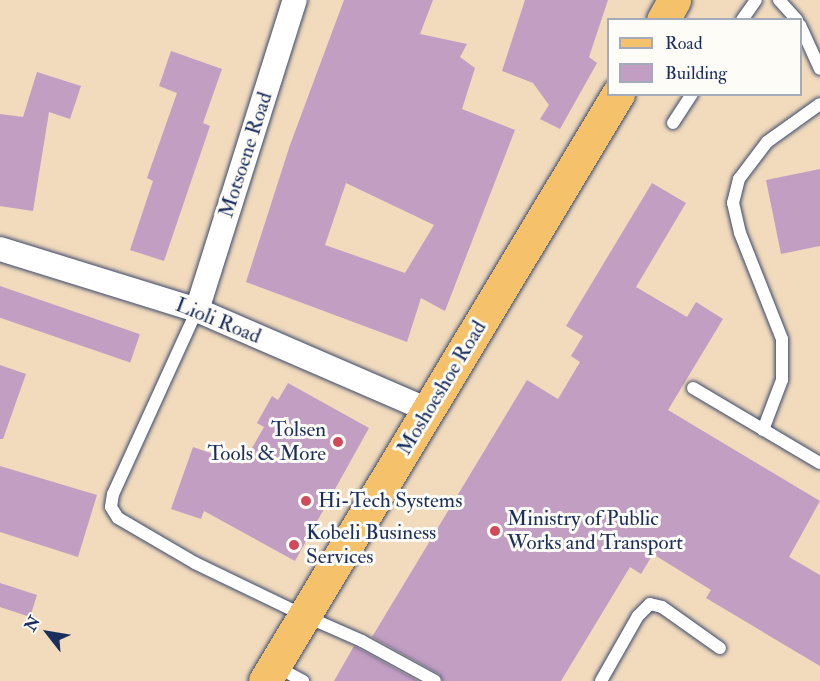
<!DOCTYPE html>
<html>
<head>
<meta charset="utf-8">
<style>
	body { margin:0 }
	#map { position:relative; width:820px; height:681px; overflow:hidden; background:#f2dbbd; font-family:"IM FELL Double Pica",serif }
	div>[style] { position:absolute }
	.building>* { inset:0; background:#c19ec2; transform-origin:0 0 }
	.roads { filter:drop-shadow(0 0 2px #3b496c) drop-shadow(0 0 2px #3b496c) }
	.service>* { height:12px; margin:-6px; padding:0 6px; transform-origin:6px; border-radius:6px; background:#fff }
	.minor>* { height:24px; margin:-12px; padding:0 12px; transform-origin:12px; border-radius:12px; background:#fff }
	.primary>* { height:33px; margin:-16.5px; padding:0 16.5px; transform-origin:16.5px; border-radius:16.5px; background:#f5c16b }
	.dots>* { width:16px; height:16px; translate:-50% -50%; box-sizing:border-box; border:3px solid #fdfcf7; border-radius:50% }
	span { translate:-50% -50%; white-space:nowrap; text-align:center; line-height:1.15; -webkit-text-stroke:6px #fdfcf7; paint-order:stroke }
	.street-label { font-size:21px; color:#1b2f5e }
	.poi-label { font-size:21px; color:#1b2f5e }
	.right { translate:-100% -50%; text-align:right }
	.left { translate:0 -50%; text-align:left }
	.legend { position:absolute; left:607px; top:18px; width:195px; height:78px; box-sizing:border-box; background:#fdfcf7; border:2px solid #a3aaba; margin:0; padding:8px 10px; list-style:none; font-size:18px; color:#1b2f5e }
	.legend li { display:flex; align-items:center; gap:12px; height:30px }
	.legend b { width:30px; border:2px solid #a3aaba }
	.north { position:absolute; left:18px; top:603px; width:60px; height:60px; -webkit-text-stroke:4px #fdfcf7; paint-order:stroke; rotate:301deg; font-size:16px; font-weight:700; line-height:24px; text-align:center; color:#1b2f5e }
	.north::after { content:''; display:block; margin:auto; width:21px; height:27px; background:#1b2f5e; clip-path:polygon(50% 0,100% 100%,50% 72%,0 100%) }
</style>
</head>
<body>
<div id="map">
	<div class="building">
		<div style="clip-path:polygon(evenodd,344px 0,433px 0,420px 34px,467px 44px,460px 57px,475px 68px,462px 109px,515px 130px,445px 311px,421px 298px,407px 342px,246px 282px,290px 145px,344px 0,346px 183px,434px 225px,405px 273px,325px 245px,346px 183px)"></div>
		<div style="clip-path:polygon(525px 0,608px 0,589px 57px,597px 63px,560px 129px,540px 119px,549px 105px,533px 83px,502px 71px)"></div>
		<div style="clip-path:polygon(171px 51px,222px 69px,203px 123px,210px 126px,164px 261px,130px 250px,153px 181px,147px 178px,177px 93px,159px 86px)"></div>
		<div style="clip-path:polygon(37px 72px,81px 86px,70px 119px,49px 112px,33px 211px,0 206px,0 114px,23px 117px)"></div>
		<div style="clip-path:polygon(820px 169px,820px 246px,781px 254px,766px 180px)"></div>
		<div style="clip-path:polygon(652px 183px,686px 203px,636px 287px,687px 317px,696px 302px,723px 319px,668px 410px,820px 501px,789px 557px,820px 575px,820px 666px,706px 598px,711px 590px,653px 554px,641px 574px,630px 567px,561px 681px,443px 681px,439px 674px,372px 637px,527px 380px,558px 399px,580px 362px,571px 356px,583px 336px,566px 326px)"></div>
		<div style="left:0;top:286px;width:148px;height:30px;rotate:19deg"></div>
		<div style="clip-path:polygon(0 365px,26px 374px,3px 439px,0 439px)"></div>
		<div style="clip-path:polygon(288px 383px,369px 428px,295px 561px,204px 511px,201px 519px,171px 509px,193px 447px,243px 464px,264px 427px,257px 423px,272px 396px,278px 400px)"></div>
		<div style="clip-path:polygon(0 466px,97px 495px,78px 557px,0 532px)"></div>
		<div style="clip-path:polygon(0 583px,37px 595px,30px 617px,0 607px)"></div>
		<div style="clip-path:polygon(354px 646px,358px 648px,418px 681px,334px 681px)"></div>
	</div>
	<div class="roads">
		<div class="service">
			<div style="left:779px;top:0;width:27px;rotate:48deg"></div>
			<div style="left:742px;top:20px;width:24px;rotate:-55deg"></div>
			<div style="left:800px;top:25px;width:48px;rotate:65.6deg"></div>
			<div style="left:673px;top:123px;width:35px;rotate:-57deg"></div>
			<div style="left:197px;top:310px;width:202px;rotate:114.5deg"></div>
			<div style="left:113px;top:494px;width:13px;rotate:99deg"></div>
			<div style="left:111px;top:507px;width:13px;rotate:58deg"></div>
			<div style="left:118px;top:518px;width:89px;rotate:30.3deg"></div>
			<div style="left:195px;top:563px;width:120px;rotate:25.7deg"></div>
			<div style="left:303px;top:615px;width:64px;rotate:23.8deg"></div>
			<div style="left:362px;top:641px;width:83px;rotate:28.7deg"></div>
			<div style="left:693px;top:388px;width:147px;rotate:30.6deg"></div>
			<div style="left:763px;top:430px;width:53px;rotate:-69.2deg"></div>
			<div style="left:782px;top:380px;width:41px;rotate:-90deg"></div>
			<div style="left:782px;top:339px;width:114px;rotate:-111.6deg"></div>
			<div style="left:740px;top:233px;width:31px;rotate:-103deg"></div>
			<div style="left:733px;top:203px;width:25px;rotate:-76deg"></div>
			<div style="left:739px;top:179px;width:46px;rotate:-52.9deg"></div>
			<div style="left:767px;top:142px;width:65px;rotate:-35.6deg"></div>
			<div style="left:275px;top:666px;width:32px;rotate:28deg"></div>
			<div style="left:601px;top:681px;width:75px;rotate:-60.4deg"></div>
			<div style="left:638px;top:616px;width:17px;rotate:-45deg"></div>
			<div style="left:650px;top:604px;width:12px;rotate:14deg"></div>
			<div style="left:662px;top:607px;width:71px;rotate:35.3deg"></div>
		</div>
		<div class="minor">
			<div style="left:0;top:249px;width:206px;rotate:17.2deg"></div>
			<div style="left:197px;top:310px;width:254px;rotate:23.4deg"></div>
			<div style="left:197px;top:310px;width:325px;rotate:-72.5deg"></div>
		</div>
		<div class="primary">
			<div style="left:663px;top:20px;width:23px;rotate:-61deg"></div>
			<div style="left:265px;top:681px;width:685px;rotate:-58.98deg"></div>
		</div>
	</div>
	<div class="dots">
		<div style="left:338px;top:442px;background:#d1495b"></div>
		<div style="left:306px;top:501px;background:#d1495b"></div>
		<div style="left:495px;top:531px;background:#d1495b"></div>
		<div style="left:294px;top:545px;background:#d1495b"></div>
	</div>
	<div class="street-label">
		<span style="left:246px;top:155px;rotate:-72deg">Motsoene Road</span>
		<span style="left:218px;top:321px;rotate:22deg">Lioli Road</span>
		<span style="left:442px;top:388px;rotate:-59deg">Moshoeshoe Road</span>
	</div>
	<div class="poi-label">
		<span class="right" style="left:326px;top:442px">Tolsen<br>Tools &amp; More</span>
		<span class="left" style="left:318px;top:501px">Hi-Tech Systems</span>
		<span class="left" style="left:507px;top:531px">Ministry of Public<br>Works and Transport</span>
		<span class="left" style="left:306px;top:545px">Kobeli Business<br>Services</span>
	</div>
	<ul class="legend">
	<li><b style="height:8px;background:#f5c16b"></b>Road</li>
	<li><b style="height:16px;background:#c19ec2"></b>Building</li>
	</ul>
	<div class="north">N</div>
</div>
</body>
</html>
